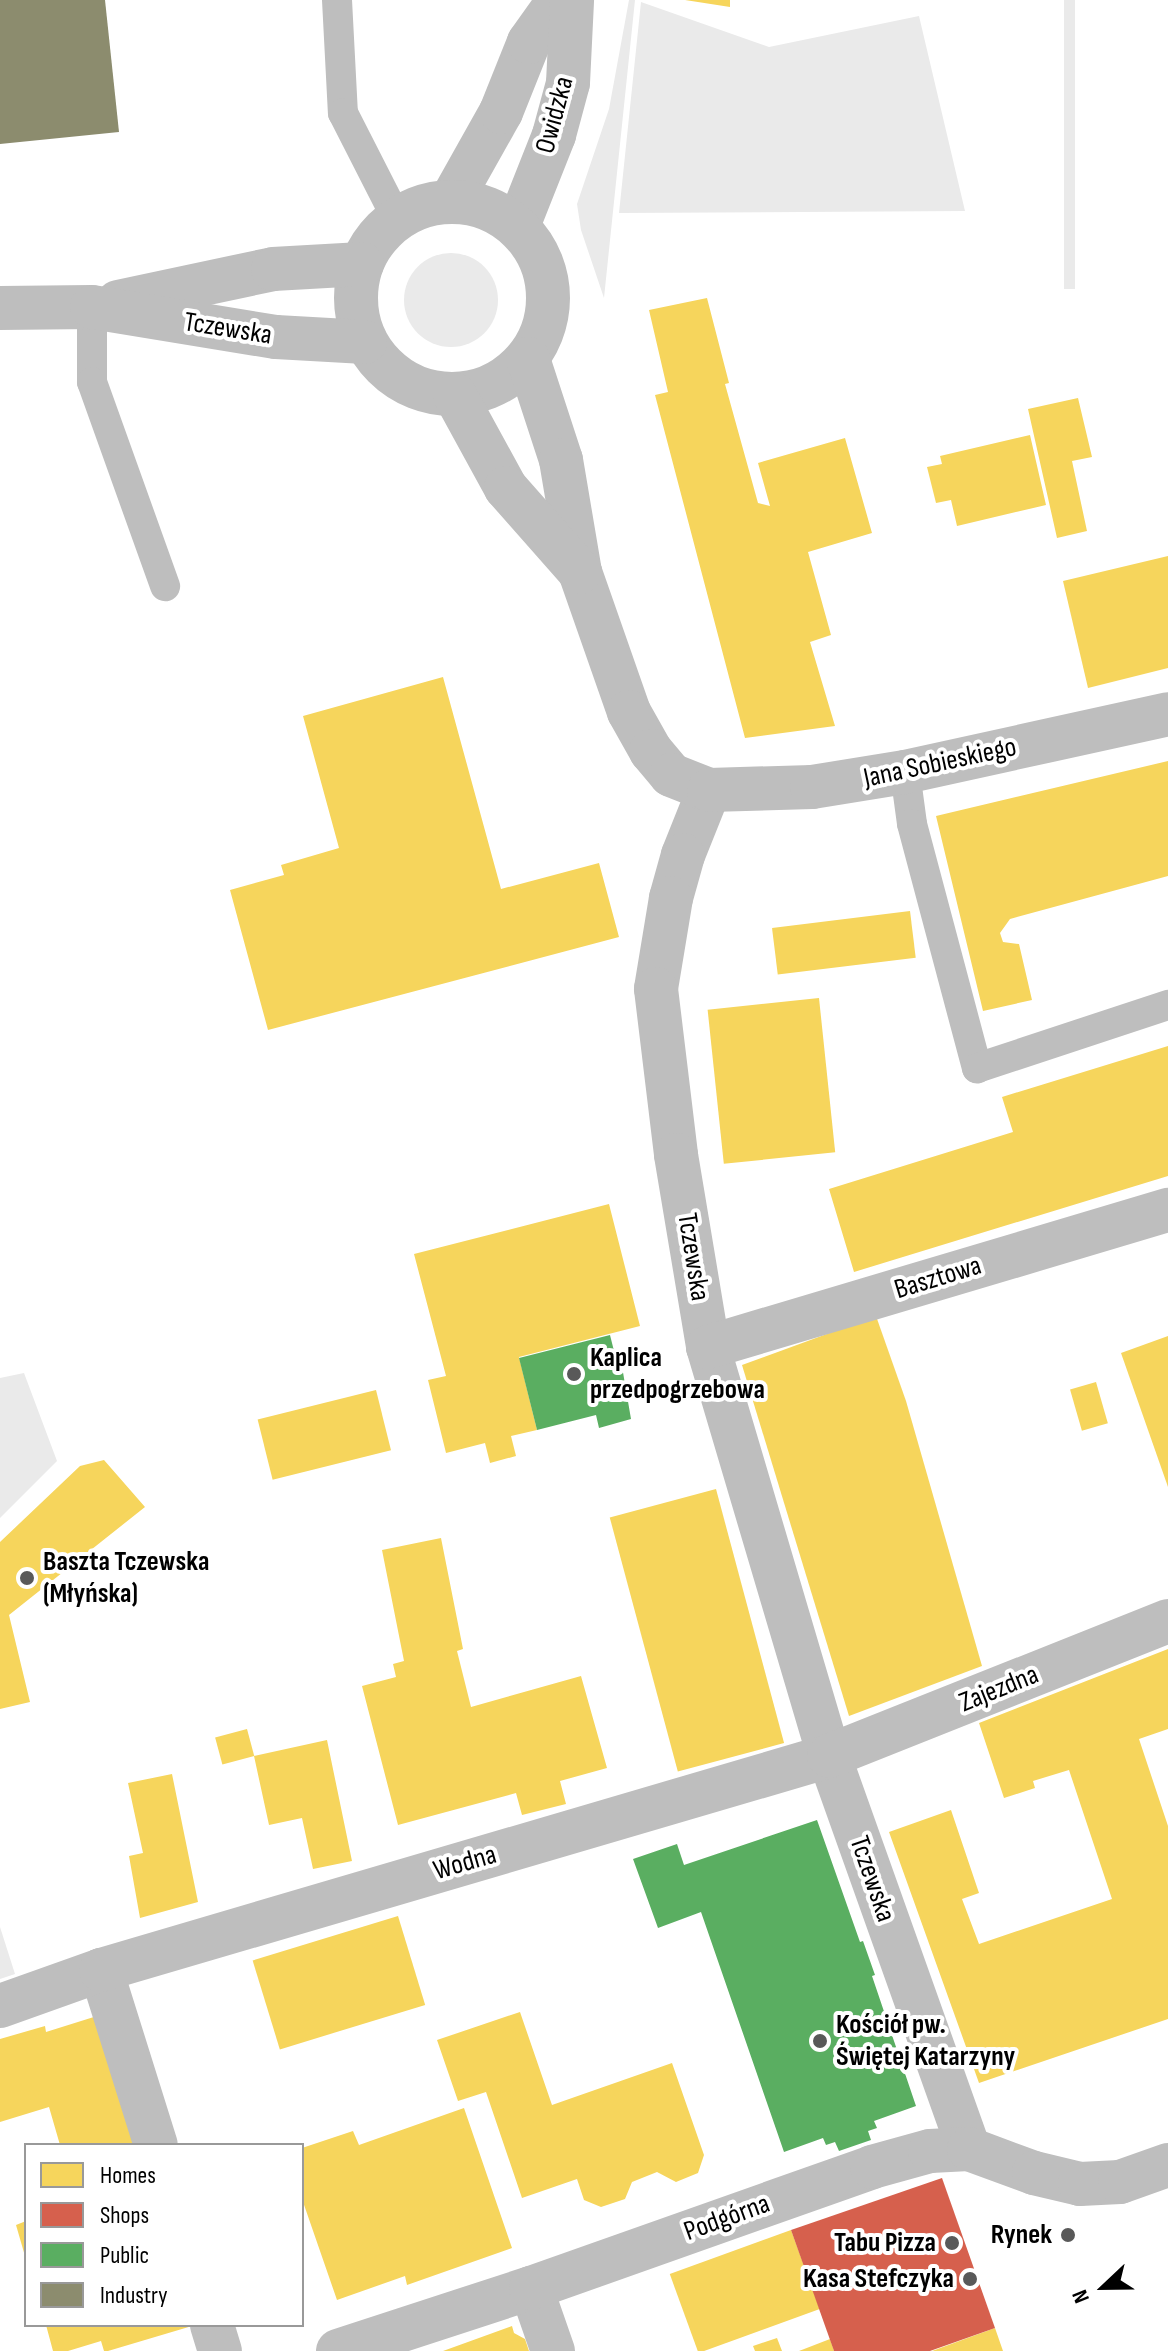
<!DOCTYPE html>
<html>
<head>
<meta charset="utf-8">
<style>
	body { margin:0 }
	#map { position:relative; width:1168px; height:2351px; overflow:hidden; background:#fff; font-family:"Sofia Sans Condensed",sans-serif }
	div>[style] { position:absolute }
	.green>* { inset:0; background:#eaeaea; transform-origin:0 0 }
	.round { border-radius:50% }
	.homes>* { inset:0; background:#f6d55c; transform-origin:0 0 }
	.shops>* { inset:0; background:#d6604d }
	.public>* { inset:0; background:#5aae61 }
	.industry>* { inset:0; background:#8c8c6e }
	.service>* { height:30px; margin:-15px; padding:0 15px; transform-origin:15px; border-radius:15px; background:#bebebe }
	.pedestrian>* { height:44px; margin:-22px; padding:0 22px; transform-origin:22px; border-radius:22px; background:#bebebe }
	.minor>* { height:44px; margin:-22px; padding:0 22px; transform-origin:22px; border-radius:22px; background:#bebebe }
	.tertiary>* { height:44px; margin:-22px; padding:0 22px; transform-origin:22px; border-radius:22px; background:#bebebe }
	.tertiary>.ring { margin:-22px; padding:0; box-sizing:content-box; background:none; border:44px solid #bebebe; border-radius:50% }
	.dots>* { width:22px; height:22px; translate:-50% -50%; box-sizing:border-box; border:4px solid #fff; border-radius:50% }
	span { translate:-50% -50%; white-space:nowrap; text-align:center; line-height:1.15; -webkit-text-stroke:8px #fff; paint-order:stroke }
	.street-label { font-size:28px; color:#000 }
	.poi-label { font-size:28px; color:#000; font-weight:700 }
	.left { translate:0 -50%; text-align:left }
	.right { translate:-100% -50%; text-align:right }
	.legend { position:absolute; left:24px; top:2143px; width:280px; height:184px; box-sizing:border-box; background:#fff; border:2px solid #999; margin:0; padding:10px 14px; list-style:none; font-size:24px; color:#000 }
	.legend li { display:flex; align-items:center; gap:16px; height:40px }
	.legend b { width:40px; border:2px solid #999 }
	.north { position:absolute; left:1064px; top:2247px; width:80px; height:80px; -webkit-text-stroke:6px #fff; paint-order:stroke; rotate:248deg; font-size:22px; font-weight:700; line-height:32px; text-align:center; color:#000 }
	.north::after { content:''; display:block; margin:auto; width:28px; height:36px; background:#000; clip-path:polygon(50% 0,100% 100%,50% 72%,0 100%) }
</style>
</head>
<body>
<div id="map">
	<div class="green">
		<div style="clip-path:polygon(629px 0,635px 0,604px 298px,581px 230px,577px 204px,609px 109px)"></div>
		<div style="left:1064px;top:0;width:11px;height:289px"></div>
		<div style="clip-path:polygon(641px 2px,769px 47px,919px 16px,965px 211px,619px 213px)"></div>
		<div class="round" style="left:404px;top:253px;width:94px;height:94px"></div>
		<div style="clip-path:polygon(24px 1373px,57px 1461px,0 1518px,0 1378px)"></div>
		<div style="clip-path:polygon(0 1927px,15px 1974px,0 1979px)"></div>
	</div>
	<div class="homes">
		<div style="clip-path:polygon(685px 0,730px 0,730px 7px)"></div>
		<div style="clip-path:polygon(707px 298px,729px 383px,725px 384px,758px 503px,770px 506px,758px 463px,845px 438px,872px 533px,808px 552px,831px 635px,810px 642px,835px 726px,745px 738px,655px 395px,668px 392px,649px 310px)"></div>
		<div style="clip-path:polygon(1078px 398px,1092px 457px,1072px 461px,1087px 531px,1057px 538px,1028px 409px)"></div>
		<div style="clip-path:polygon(1030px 435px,1046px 505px,957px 526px,951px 500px,936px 503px,927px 467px,942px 464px,940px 456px)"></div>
		<div style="clip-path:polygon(1168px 556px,1168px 668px,1088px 688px,1063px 581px)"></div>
		<div style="clip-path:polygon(443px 677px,501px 889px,599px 863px,619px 937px,268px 1030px,230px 890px,284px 875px,281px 865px,339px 848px,303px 716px)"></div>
		<div style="clip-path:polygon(1168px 761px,1168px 876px,1010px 919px,1000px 933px,1003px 942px,1019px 944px,1032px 1000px,983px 1011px,936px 816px)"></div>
		<div style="left:910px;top:911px;width:47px;height:139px;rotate:83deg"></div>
		<div style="left:819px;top:998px;width:155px;height:112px;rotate:84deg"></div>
		<div style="clip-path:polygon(1168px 1046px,1168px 1176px,854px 1272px,829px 1189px,1013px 1132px,1002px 1097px)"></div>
		<div style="clip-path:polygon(609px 1204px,640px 1326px,519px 1357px,537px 1430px,511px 1436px,516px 1456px,490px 1463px,485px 1443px,446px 1453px,428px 1380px,446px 1376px,414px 1254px)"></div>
		<div style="clip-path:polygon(876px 1316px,906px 1401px,982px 1666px,849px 1716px,742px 1365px)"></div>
		<div style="clip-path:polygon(1168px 1336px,1168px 1487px,1121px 1353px)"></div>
		<div style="left:1096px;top:1382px;width:43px;height:27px;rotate:74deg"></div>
		<div style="left:376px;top:1390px;width:62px;height:122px;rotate:76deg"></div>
		<div style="clip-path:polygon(104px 1460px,145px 1507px,9px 1615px,30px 1702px,0 1709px,0 1542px,80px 1466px)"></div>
		<div style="left:716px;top:1489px;width:263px;height:110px;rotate:75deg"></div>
		<div style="clip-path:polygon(441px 1538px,463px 1649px,457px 1651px,471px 1707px,581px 1676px,607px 1768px,560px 1781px,566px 1804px,522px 1815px,516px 1793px,398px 1825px,362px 1686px,396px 1677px,393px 1664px,404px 1661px,382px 1550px)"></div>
		<div style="clip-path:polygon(1168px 1649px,1168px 1729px,1139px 1739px,1168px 1826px,1168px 2019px,979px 2083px,889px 1832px,951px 1810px,979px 1893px,962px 1899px,979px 1944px,1112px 1899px,1069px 1770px,1033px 1781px,1035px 1788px,1004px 1798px,979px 1723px)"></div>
		<div style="left:247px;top:1729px;width:28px;height:33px;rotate:75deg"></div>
		<div style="clip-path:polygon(327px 1740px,352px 1861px,313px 1869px,302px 1818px,269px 1825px,254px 1756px)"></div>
		<div style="clip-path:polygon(172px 1774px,198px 1902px,140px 1918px,129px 1856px,143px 1853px,128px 1783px)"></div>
		<div style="left:398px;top:1916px;width:93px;height:152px;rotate:73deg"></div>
		<div style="clip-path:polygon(520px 2012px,552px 2105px,672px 2063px,704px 2155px,698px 2173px,676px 2182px,657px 2172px,632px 2182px,625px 2199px,601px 2207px,584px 2200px,577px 2179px,522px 2198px,486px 2092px,458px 2101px,437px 2040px)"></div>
		<div style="clip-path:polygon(97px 2016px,136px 2145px,60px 2145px,49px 2107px,0 2122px,0 2039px,45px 2026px,46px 2032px)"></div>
		<div style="clip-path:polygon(464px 2108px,512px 2248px,407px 2285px,405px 2276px,337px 2300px,302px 2199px,302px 2148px,353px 2131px,359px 2145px)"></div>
		<div style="clip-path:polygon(26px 2221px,26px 2256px,25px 2256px,16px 2225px)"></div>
		<div style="left:791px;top:2230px;width:84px;height:129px;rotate:70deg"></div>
		<div style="clip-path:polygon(46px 2325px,191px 2325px,192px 2326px,108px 2351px,104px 2351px,101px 2341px,68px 2351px,53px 2351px)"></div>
		<div style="clip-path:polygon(512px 2326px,514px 2333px,525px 2339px,529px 2351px,443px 2351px)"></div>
		<div style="clip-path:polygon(995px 2328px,1003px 2351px,932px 2351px)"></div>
		<div style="clip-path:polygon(777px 2338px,782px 2351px,755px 2351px,753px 2346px)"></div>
		<div style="clip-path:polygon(830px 2339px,834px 2351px,799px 2351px)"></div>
	</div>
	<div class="shops">
		<div style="clip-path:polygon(942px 2178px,995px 2328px,930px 2351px,834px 2351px,791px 2230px)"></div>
	</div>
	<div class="public">
		<div style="clip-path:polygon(610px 1335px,614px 1351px,619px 1349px,631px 1419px,599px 1428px,596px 1415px,537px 1430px,519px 1358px)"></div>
		<div style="clip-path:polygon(817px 1820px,860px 1942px,863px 1941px,875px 1975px,872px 1976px,916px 2106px,874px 2121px,877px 2128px,868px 2131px,871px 2140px,839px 2151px,835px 2142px,826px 2145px,823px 2138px,784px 2152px,701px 1912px,658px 1928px,633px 1859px,677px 1844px,684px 1865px)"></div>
	</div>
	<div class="industry">
		<div style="clip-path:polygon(0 0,105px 0,119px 132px,0 144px)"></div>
	</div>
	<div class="service">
		<div style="left:337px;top:0;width:113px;rotate:87deg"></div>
		<div style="left:343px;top:113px;width:119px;rotate:63deg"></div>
		<div style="left:92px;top:307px;width:75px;rotate:90deg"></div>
		<div style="left:92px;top:382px;width:217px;rotate:70.3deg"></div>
		<div style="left:905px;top:772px;width:52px;rotate:82.3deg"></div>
		<div style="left:912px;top:824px;width:253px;rotate:75.1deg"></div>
		<div style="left:977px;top:1068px;width:201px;rotate:-18.3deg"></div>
	</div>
	<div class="pedestrian">
		<div style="left:829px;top:1756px;width:417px;rotate:70.4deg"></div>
	</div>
	<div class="minor">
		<div style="left:451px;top:201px;width:102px;rotate:-60.7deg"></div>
		<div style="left:501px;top:112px;width:75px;rotate:-68.2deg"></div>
		<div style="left:529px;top:42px;width:52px;rotate:-54.5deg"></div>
		<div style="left:518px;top:226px;width:98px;rotate:-68.4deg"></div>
		<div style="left:554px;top:135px;width:54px;rotate:-74.9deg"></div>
		<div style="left:568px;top:83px;width:83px;rotate:-87.2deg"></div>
		<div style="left:709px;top:790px;width:70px;rotate:111.8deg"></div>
		<div style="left:683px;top:855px;width:45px;rotate:105.6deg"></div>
		<div style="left:671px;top:898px;width:92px;rotate:99.4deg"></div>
		<div style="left:656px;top:989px;width:167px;rotate:83.1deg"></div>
		<div style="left:676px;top:1155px;width:195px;rotate:80.5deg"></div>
		<div style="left:708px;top:1347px;width:427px;rotate:73.5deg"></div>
		<div style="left:708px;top:1347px;width:480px;rotate:-16.6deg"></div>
		<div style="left:101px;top:1970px;width:183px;rotate:72.6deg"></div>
		<div style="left:0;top:2006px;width:107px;rotate:-19.6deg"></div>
		<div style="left:101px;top:1970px;width:759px;rotate:-16.38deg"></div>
		<div style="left:829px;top:1756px;width:365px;rotate:-21.7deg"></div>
		<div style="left:531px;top:2288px;width:67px;rotate:70.8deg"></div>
		<div style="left:212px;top:2325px;width:27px;rotate:73deg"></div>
		<div style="left:338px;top:2351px;width:203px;rotate:-18.1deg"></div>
		<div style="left:531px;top:2288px;width:362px;rotate:-19.5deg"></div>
		<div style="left:872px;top:2167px;width:60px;rotate:-15.4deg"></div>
		<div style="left:930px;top:2151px;width:39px;rotate:-3deg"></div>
		<div style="left:969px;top:2149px;width:69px;rotate:20.3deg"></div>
		<div style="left:1034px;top:2173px;width:47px;rotate:13.4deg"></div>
		<div style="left:1080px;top:2184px;width:40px;rotate:-2.9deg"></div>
		<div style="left:1120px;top:2182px;width:51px;rotate:-19.5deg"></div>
	</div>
	<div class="tertiary">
		<div class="ring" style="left:356px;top:202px;width:148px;height:148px"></div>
		<div style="left:118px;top:302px;width:158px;rotate:-12deg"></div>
		<div style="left:273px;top:269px;width:89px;rotate:-3.2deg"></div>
		<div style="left:0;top:308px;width:92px;rotate:-0.6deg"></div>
		<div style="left:92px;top:307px;width:186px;rotate:9.3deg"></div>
		<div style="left:276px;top:337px;width:89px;rotate:3.2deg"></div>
		<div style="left:528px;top:359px;width:106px;rotate:71.9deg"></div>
		<div style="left:561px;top:460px;width:114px;rotate:80.4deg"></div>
		<div style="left:580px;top:572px;width:148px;rotate:70.7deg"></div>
		<div style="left:629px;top:712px;width:45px;rotate:60.6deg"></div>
		<div style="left:651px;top:751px;width:31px;rotate:50deg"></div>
		<div style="left:671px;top:775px;width:41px;rotate:21.5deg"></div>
		<div style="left:709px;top:790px;width:103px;rotate:-1.7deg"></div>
		<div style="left:812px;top:787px;width:94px;rotate:-9.2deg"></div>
		<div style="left:905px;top:772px;width:269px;rotate:-12.4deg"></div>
		<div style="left:455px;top:395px;width:106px;rotate:61.3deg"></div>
		<div style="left:506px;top:488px;width:112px;rotate:48.6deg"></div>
	</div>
	<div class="dots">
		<div style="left:574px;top:1374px;background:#595959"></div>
		<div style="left:27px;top:1578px;background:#595959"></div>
		<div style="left:820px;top:2041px;background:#595959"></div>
		<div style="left:1068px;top:2235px;background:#595959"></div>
		<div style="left:952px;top:2243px;background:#595959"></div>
		<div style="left:970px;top:2279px;background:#595959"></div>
	</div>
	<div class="street-label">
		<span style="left:555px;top:115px;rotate:-75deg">Owidzka</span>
		<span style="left:228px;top:329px;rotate:9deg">Tczewska</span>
		<span style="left:940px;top:763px;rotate:-12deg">Jana Sobieskiego</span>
		<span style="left:693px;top:1257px;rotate:81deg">Tczewska</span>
		<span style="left:938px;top:1278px;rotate:-17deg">Basztowa</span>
		<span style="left:999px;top:1689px;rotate:-22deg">Zajezdna</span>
		<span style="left:465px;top:1863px;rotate:-16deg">Wodna</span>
		<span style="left:872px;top:1879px;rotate:71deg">Tczewska</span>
		<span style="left:727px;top:2218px;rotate:-20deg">Podgórna</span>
	</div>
	<div class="poi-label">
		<span class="left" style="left:590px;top:1374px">Kaplica<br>przedpogrzebowa</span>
		<span class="left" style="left:43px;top:1578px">Baszta Tczewska<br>(Młyńska)</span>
		<span class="left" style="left:836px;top:2041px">Kościół pw.<br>Świętej Katarzyny</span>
		<span class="right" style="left:1052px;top:2235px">Rynek</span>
		<span class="right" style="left:936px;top:2243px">Tabu Pizza</span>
		<span class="right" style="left:954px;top:2279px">Kasa Stefczyka</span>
	</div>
	<ul class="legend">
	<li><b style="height:22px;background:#f6d55c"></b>Homes</li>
	<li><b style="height:22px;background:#d6604d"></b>Shops</li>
	<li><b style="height:22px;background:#5aae61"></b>Public</li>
	<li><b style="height:22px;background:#8c8c6e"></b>Industry</li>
	</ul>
	<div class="north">N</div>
</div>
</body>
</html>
